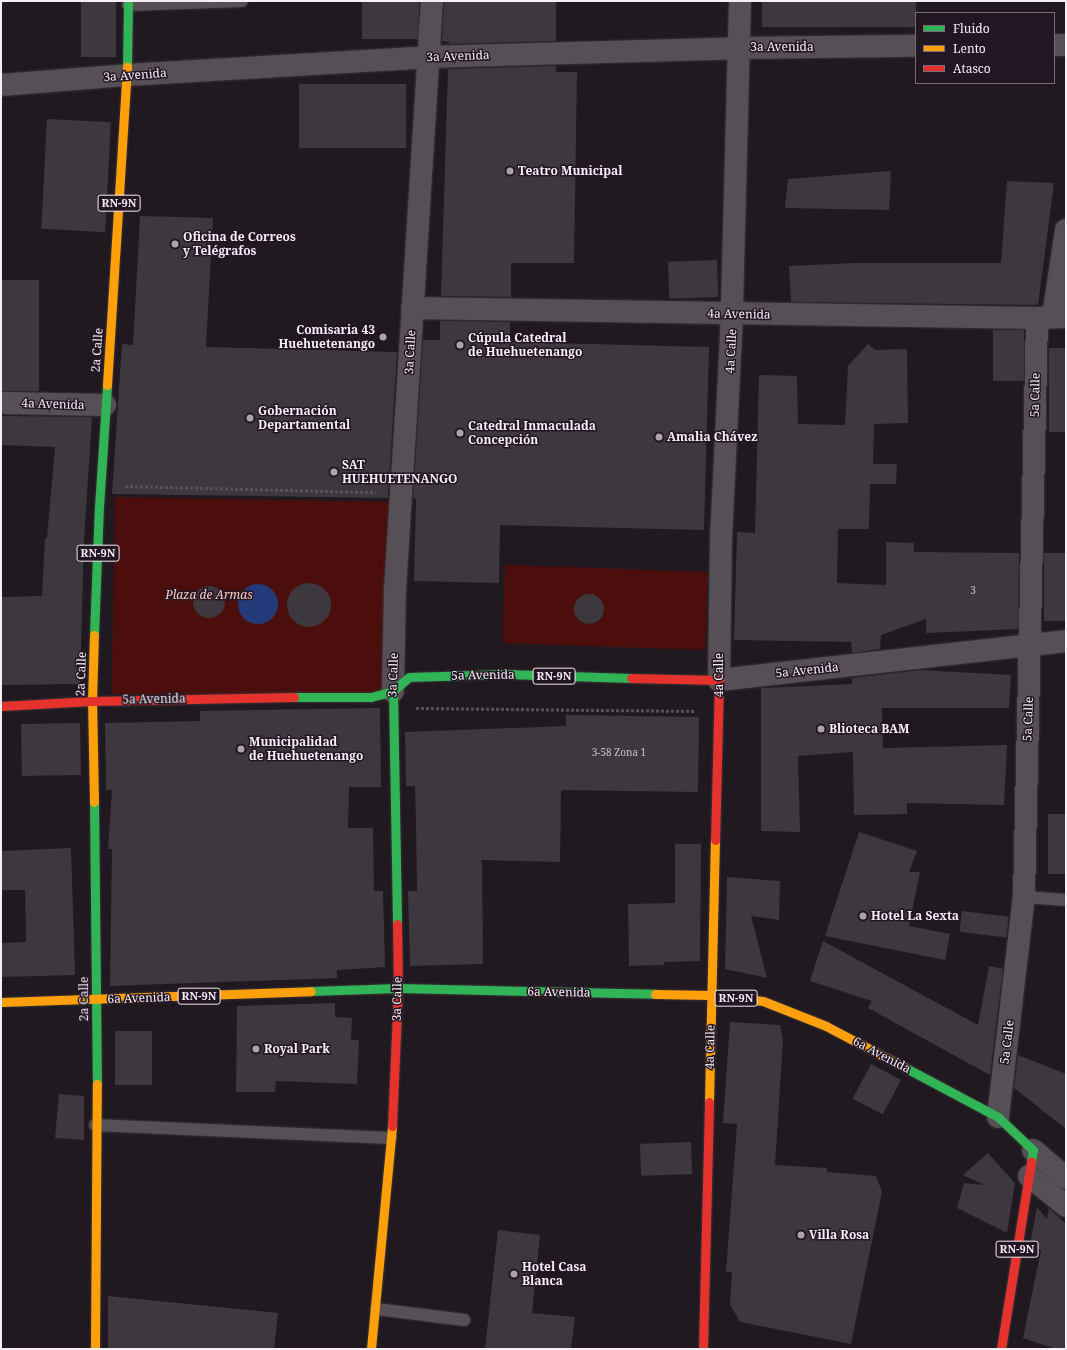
<!DOCTYPE html>
<html>
<head>
<meta charset="utf-8">
<style>
	body { margin:0 }
	#map { position:relative; width:1067px; height:1350px; overflow:hidden; background:#201920; font-family:"Noto Serif",serif }
	div>[style] { position:absolute }
	.green>* { inset:0; background:#4b0e0c; transform-origin:0 0 }
	.water>* { inset:0; background:#233a7a }
	.round { border-radius:50% }
	.building>* { inset:0; background:#3d383e; transform-origin:0 0 }
	.path>* { height:2.5px; margin-top:-1.25px; transform-origin:0; background:repeating-linear-gradient(90deg,#565256 0 3px,transparent 0 5px) }
	.roads { filter:drop-shadow(0 0 1px #373337) drop-shadow(0 0 1px #373337) }
	.lane>* { height:12px; margin:-6px; padding:0 6px; transform-origin:6px; border-radius:6px; background:#564f56 }
	.street>* { height:22px; margin:-11px; padding:0 11px; transform-origin:11px; border-radius:11px; background:#564f56 }
	.fast>* { height:9px; margin:-4.5px; padding:0 4.5px; transform-origin:4.5px; border-radius:4.5px; background:#30b455 }
	.slow>* { height:9px; margin:-4.5px; padding:0 4.5px; transform-origin:4.5px; border-radius:4.5px; background:#ff9f0a }
	.jam>* { height:9px; margin:-4.5px; padding:0 4.5px; transform-origin:4.5px; border-radius:4.5px; background:#e5322d }
	.dots>* { width:11px; height:11px; translate:-50% -50%; box-sizing:border-box; border:2px solid #231623; border-radius:50% }
	span { translate:-50% -50%; white-space:nowrap; text-align:center; line-height:1.15; -webkit-text-stroke:3px #231623; paint-order:stroke }
	.number-label { font-size:10px; color:#c8c0c9 }
	.number-label span { -webkit-text-stroke-width:0 }
	.shield-label span { padding:1px 3px; background:#231623; border:1px solid; border-radius:3px; -webkit-text-stroke-width:0 }
	.shield-label { font-size:11px; color:#f7eef7; font-weight:700 }
	.street-label { font-size:12px; color:#f7eef7 }
	.poi-label { font-size:12px; color:#f7eef7; font-weight:700 }
	.left { translate:0 -50%; text-align:left }
	.right { translate:-100% -50%; text-align:right }
	.park-label { font-size:12px; color:#fcc8c0; font-style:italic }
	.frame { position:absolute; inset:0; border:2px solid #f7eef7; pointer-events:none }
	.legend { position:absolute; left:915px; top:12px; width:140px; height:72px; box-sizing:border-box; background:#231623; border:1px solid #786c78; margin:0; padding:5px 7px; list-style:none; font-size:12px; color:#f7eef7 }
	.legend li { display:flex; align-items:center; gap:8px; height:20px }
	.legend b { width:20px; border:1px solid #786c78 }
</style>
</head>
<body>
<div id="map">
	<div class="green">
		<div style="left:115px;top:497px;width:283px;height:197px;rotate:1deg"></div>
		<div style="left:505px;top:565px;width:203px;height:78px;rotate:2deg"></div>
	</div>
	<div class="water">
		<div class="round" style="left:238px;top:584px;width:40px;height:40px"></div>
	</div>
	<div class="building">
		<div style="left:81px;top:1px;width:35px;height:56px"></div>
		<div style="left:362px;top:1px;width:57px;height:38px"></div>
		<div style="clip-path:polygon(444px 1px,556px 1px,556px 41px,449px 44px,449px 42px,442px 41px)"></div>
		<div style="left:762px;top:1px;width:154px;height:26px"></div>
		<div style="clip-path:polygon(556px 66px,556px 72px,577px 72px,574px 263px,511px 263px,511px 297px,441px 296px,448px 69px)"></div>
		<div style="left:299px;top:84px;width:107px;height:64px"></div>
		<div style="left:47px;top:119px;width:64px;height:110px;rotate:3deg"></div>
		<div style="clip-path:polygon(891px 171px,889px 210px,785px 208px,788px 179px)"></div>
		<div style="clip-path:polygon(1007px 181px,1054px 183px,1038px 305px,791px 302px,789px 266px,856px 263px,1001px 263px)"></div>
		<div style="clip-path:polygon(140px 216px,213px 218px,206px 347px,397px 352px,388px 498px,112px 494px,122px 344px,133px 345px)"></div>
		<div style="left:717px;top:260px;width:37px;height:49px;rotate:88deg"></div>
		<div style="left:1px;top:280px;width:38px;height:111px"></div>
		<div style="clip-path:polygon(440px 321px,510px 322px,510px 342px,709px 347px,704px 530px,500px 525px,499px 583px,414px 581px,416px 499px,413px 499px,423px 340px,440px 340px)"></div>
		<div style="left:993px;top:330px;width:31px;height:51px"></div>
		<div style="clip-path:polygon(868px 344px,875px 350px,907px 349px,908px 423px,874px 424px,873px 464px,897px 464px,896px 484px,870px 484px,869px 529px,838px 529px,837px 583px,886px 585px,886px 542px,914px 543px,914px 552px,1019px 553px,1018px 629px,926px 633px,926px 619px,881px 635px,880px 649px,852px 653px,851px 642px,734px 640px,737px 532px,755px 533px,759px 375px,797px 376px,798px 424px,845px 425px,848px 366px)"></div>
		<div style="left:1049px;top:348px;width:17px;height:84px"></div>
		<div style="clip-path:polygon(1px 416px,92px 417px,84px 540px,80px 684px,1px 685px,1px 597px,42px 596px,45px 538px,47px 538px,55px 447px,1px 445px)"></div>
		<div style="left:1044px;top:553px;width:22px;height:68px"></div>
		<div class="round" style="left:287px;top:583px;width:44px;height:44px"></div>
		<div class="round" style="left:193px;top:586px;width:32px;height:32px"></div>
		<div class="round" style="left:574px;top:594px;width:30px;height:30px"></div>
		<div style="clip-path:polygon(921px 670px,1011px 675px,1009px 708px,882px 708px,883px 748px,1007px 745px,1004px 805px,907px 803px,907px 814px,854px 815px,853px 752px,798px 756px,800px 832px,761px 831px,761px 688px,852px 684px,852px 678px)"></div>
		<div style="clip-path:polygon(380px 708px,381px 787px,349px 787px,348px 828px,373px 828px,374px 891px,383px 891px,385px 967px,337px 970px,337px 978px,110px 986px,112px 849px,108px 849px,112px 790px,106px 790px,105px 723px,200px 721px,200px 711px)"></div>
		<div style="clip-path:polygon(566px 715px,699px 717px,698px 792px,561px 790px,560px 862px,482px 860px,483px 964px,410px 966px,408px 891px,417px 891px,416px 824px,415px 786px,406px 786px,405px 732px,566px 726px)"></div>
		<div style="left:80px;top:723px;width:52px;height:59px;rotate:89deg"></div>
		<div style="left:1048px;top:814px;width:18px;height:60px"></div>
		<div style="clip-path:polygon(859px 832px,917px 851px,909px 872px,920px 872px,909px 926px,950px 934px,945px 960px,825px 936px)"></div>
		<div style="clip-path:polygon(675px 844px,701px 844px,700px 961px,664px 962px,664px 965px,629px 966px,628px 904px,675px 903px)"></div>
		<div style="clip-path:polygon(71px 848px,75px 975px,1px 977px,1px 943px,26px 942px,25px 890px,1px 890px,1px 851px)"></div>
		<div style="clip-path:polygon(727px 877px,780px 881px,779px 920px,751px 916px,767px 978px,725px 969px)"></div>
		<div style="left:962px;top:911px;width:47px;height:21px;rotate:7deg"></div>
		<div style="clip-path:polygon(823px 941px,978px 1025px,989px 966px,1003px 969px,990px 1075px,868px 1008px,872px 1001px,810px 981px)"></div>
		<div style="clip-path:polygon(335px 1003px,335px 1017px,352px 1018px,351px 1040px,359px 1040px,357px 1084px,276px 1081px,275px 1092px,236px 1092px,237px 1006px)"></div>
		<div style="clip-path:polygon(730px 1022px,780px 1025px,783px 1040px,775px 1165px,827px 1168px,827px 1172px,876px 1176px,882px 1192px,851px 1344px,740px 1322px,730px 1304px,732px 1272px,726px 1272px,737px 1124px,723px 1123px)"></div>
		<div style="left:115px;top:1031px;width:37px;height:54px"></div>
		<div style="clip-path:polygon(1018px 1055px,1066px 1074px,1066px 1129px,1014px 1088px)"></div>
		<div style="left:871px;top:1064px;width:34px;height:39px;rotate:28deg"></div>
		<div style="clip-path:polygon(59px 1094px,84px 1096px,84px 1140px,55px 1138px)"></div>
		<div style="left:691px;top:1142px;width:32px;height:51px;rotate:88deg"></div>
		<div style="clip-path:polygon(988px 1153px,1015px 1183px,1007px 1233px,957px 1208px,964px 1183px,984px 1185px,963px 1175px)"></div>
		<div style="clip-path:polygon(1037px 1207px,1047px 1219px,1049px 1208px,1066px 1224px,1066px 1349px,1056px 1349px,1023px 1338px,1041px 1250px,1030px 1245px)"></div>
		<div style="clip-path:polygon(498px 1230px,540px 1235px,532px 1313px,575px 1317px,571px 1349px,485px 1349px)"></div>
		<div style="clip-path:polygon(108px 1296px,278px 1313px,274px 1349px,108px 1349px)"></div>
	</div>
	<div class="path">
		<div style="left:125px;top:486px;width:251px;rotate:1.4deg"></div>
		<div style="left:416px;top:708px;width:279px;rotate:0.6deg"></div>
	</div>
	<div class="roads">
		<div class="lane">
			<div style="left:128px;top:5px;width:114px;rotate:-2deg"></div>
			<div style="left:1024px;top:897px;width:42px;rotate:4.1deg"></div>
			<div style="left:95px;top:1125px;width:296px;rotate:2.5deg"></div>
			<div style="left:376px;top:1309px;width:89px;rotate:7.1deg"></div>
		</div>
		<div class="street">
			<div style="left:740px;top:1px;width:313px;rotate:91.5deg"></div>
			<div style="left:732px;top:314px;width:223px;rotate:92.8deg"></div>
			<div style="left:721px;top:537px;width:143px;rotate:90.8deg"></div>
			<div style="left:719px;top:680px;width:349px;rotate:-6.4deg"></div>
			<div style="left:1054px;top:45px;width:12px"></div>
			<div style="left:1px;top:85px;width:126px;rotate:-4.5deg"></div>
			<div style="left:127px;top:75px;width:301px;rotate:-3.4deg"></div>
			<div style="left:427px;top:57px;width:313px;rotate:-1.6deg"></div>
			<div style="left:740px;top:48px;width:176px;rotate:-0.7deg"></div>
			<div style="left:412px;top:308px;width:625px;rotate:0.92deg"></div>
			<div style="left:1037px;top:318px;width:29px;rotate:-2deg"></div>
			<div style="left:1053px;top:317px;width:88px;rotate:-81.5deg"></div>
			<div style="left:1px;top:403px;width:104px;rotate:1.1deg"></div>
			<div style="left:393px;top:691px;width:101px;rotate:-88.9deg"></div>
			<div style="left:395px;top:590px;width:590px;rotate:-86.41deg"></div>
			<div style="left:998px;top:1117px;width:222px;rotate:-83.3deg"></div>
			<div style="left:1024px;top:897px;width:579px;rotate:-88.71deg"></div>
			<div style="left:1033px;top:1150px;width:43px;rotate:40.3deg"></div>
			<div style="left:1029px;top:1176px;width:48px;rotate:39deg"></div>
		</div>
		<div class="fast">
			<div style="left:127px;top:67px;width:66px;rotate:-89.1deg"></div>
			<div style="left:94px;top:635px;width:128px;rotate:-87.8deg"></div>
			<div style="left:99px;top:507px;width:122px;rotate:-86.2deg"></div>
			<div style="left:393px;top:691px;width:233px;rotate:89deg"></div>
			<div style="left:294px;top:697px;width:77px"></div>
			<div style="left:371px;top:697px;width:23px;rotate:-15deg"></div>
			<div style="left:393px;top:691px;width:21px;rotate:-41deg"></div>
			<div style="left:409px;top:677px;width:97px;rotate:-1.8deg"></div>
			<div style="left:506px;top:674px;width:125px;rotate:1.8deg"></div>
			<div style="left:94px;top:802px;width:282px;rotate:89.4deg"></div>
			<div style="left:311px;top:991px;width:87px;rotate:-2deg"></div>
			<div style="left:398px;top:988px;width:257px;rotate:1.3deg"></div>
			<div style="left:904px;top:1067px;width:106px;rotate:28deg"></div>
			<div style="left:998px;top:1117px;width:48px;rotate:43.3deg"></div>
			<div style="left:1033px;top:1150px;width:11px;rotate:100deg"></div>
		</div>
		<div class="slow">
			<div style="left:107px;top:385px;width:319px;rotate:-86.4deg"></div>
			<div style="left:94px;top:802px;width:101px;rotate:-91.1deg"></div>
			<div style="left:92px;top:701px;width:66px;rotate:-88.3deg"></div>
			<div style="left:655px;top:994px;width:56px;rotate:1deg"></div>
			<div style="left:711px;top:995px;width:52px;rotate:6.6deg"></div>
			<div style="left:763px;top:1001px;width:68px;rotate:21.6deg"></div>
			<div style="left:826px;top:1026px;width:88px;rotate:27.7deg"></div>
			<div style="left:1px;top:1002px;width:310px;rotate:-2deg"></div>
			<div style="left:709px;top:1102px;width:262px;rotate:-88.7deg"></div>
			<div style="left:95px;top:1349px;width:265px;rotate:-89.6deg"></div>
			<div style="left:371px;top:1349px;width:224px;rotate:-84.6deg"></div>
		</div>
		<div class="jam">
			<div style="left:631px;top:678px;width:88px;rotate:1.3deg"></div>
			<div style="left:719px;top:680px;width:160px;rotate:91.4deg"></div>
			<div style="left:1px;top:706px;width:91px;rotate:-3.1deg"></div>
			<div style="left:92px;top:701px;width:202px;rotate:-1.1deg"></div>
			<div style="left:392px;top:1126px;width:138px;rotate:-87.5deg"></div>
			<div style="left:398px;top:988px;width:64px;rotate:-90.9deg"></div>
			<div style="left:703px;top:1349px;width:247px;rotate:-88.6deg"></div>
			<div style="left:1001px;top:1349px;width:190px;rotate:-80.9deg"></div>
		</div>
	</div>
	<div class="dots">
		<div style="left:510px;top:171px;background:#aca3ac"></div>
		<div style="left:175px;top:244px;background:#aca3ac"></div>
		<div style="left:383px;top:337px;background:#aca3ac"></div>
		<div style="left:460px;top:345px;background:#aca3ac"></div>
		<div style="left:250px;top:418px;background:#aca3ac"></div>
		<div style="left:460px;top:433px;background:#aca3ac"></div>
		<div style="left:659px;top:437px;background:#aca3ac"></div>
		<div style="left:334px;top:472px;background:#aca3ac"></div>
		<div style="left:821px;top:729px;background:#aca3ac"></div>
		<div style="left:241px;top:749px;background:#aca3ac"></div>
		<div style="left:863px;top:916px;background:#aca3ac"></div>
		<div style="left:256px;top:1049px;background:#aca3ac"></div>
		<div style="left:801px;top:1235px;background:#aca3ac"></div>
		<div style="left:514px;top:1274px;background:#aca3ac"></div>
	</div>
	<div class="number-label">
		<span style="left:973px;top:591px">3</span>
		<span style="left:619px;top:753px">3-58 Zona 1</span>
	</div>
	<div class="shield-label">
		<span style="left:119px;top:203px">RN-9N</span>
		<span style="left:98px;top:553px">RN-9N</span>
		<span style="left:554px;top:676px">RN-9N</span>
		<span style="left:199px;top:996px">RN-9N</span>
		<span style="left:736px;top:998px">RN-9N</span>
		<span style="left:1017px;top:1249px">RN-9N</span>
	</div>
	<div class="street-label">
		<span style="left:782px;top:47px">3a Avenida</span>
		<span style="left:458px;top:56px;rotate:-2deg">3a Avenida</span>
		<span style="left:135px;top:75px;rotate:-4deg">3a Avenida</span>
		<span style="left:739px;top:314px;rotate:1deg">4a Avenida</span>
		<span style="left:97px;top:350px;rotate:-86deg">2a Calle</span>
		<span style="left:731px;top:351px;rotate:-87deg">4a Calle</span>
		<span style="left:410px;top:352px;rotate:-87deg">3a Calle</span>
		<span style="left:1035px;top:395px;rotate:-89deg">5a Calle</span>
		<span style="left:53px;top:404px;rotate:2deg">4a Avenida</span>
		<span style="left:807px;top:670px;rotate:-6deg">5a Avenida</span>
		<span style="left:81px;top:674px;rotate:-88deg">2a Calle</span>
		<span style="left:393px;top:675px;rotate:-88deg">3a Calle</span>
		<span style="left:483px;top:675px;rotate:-1deg">5a Avenida</span>
		<span style="left:719px;top:675px;rotate:-90deg">4a Calle</span>
		<span style="left:154px;top:699px;rotate:-1deg">5a Avenida</span>
		<span style="left:1028px;top:719px;rotate:-88deg">5a Calle</span>
		<span style="left:559px;top:992px;rotate:1deg">6a Avenida</span>
		<span style="left:139px;top:998px;rotate:-2deg">6a Avenida</span>
		<span style="left:84px;top:999px;rotate:-90deg">2a Calle</span>
		<span style="left:397px;top:999px;rotate:-89deg">3a Calle</span>
		<span style="left:1007px;top:1042px;rotate:-83deg">5a Calle</span>
		<span style="left:710px;top:1047px;rotate:-89deg">4a Calle</span>
		<span style="left:882px;top:1055px;rotate:28deg">6a Avenida</span>
	</div>
	<div class="poi-label">
		<span class="left" style="left:518px;top:171px">Teatro Municipal</span>
		<span class="left" style="left:183px;top:244px">Oficina de Correos<br>y Telégrafos</span>
		<span class="right" style="left:375px;top:337px">Comisaria 43<br>Huehuetenango</span>
		<span class="left" style="left:468px;top:345px">Cúpula Catedral<br>de Huehuetenango</span>
		<span class="left" style="left:258px;top:418px">Gobernación<br>Departamental</span>
		<span class="left" style="left:468px;top:433px">Catedral Inmaculada<br>Concepción</span>
		<span class="left" style="left:667px;top:437px">Amalia Chávez</span>
		<span class="left" style="left:342px;top:472px">SAT<br>HUEHUETENANGO</span>
		<span class="left" style="left:829px;top:729px">Blioteca BAM</span>
		<span class="left" style="left:249px;top:749px">Municipalidad<br>de Huehuetenango</span>
		<span class="left" style="left:871px;top:916px">Hotel La Sexta</span>
		<span class="left" style="left:264px;top:1049px">Royal Park</span>
		<span class="left" style="left:809px;top:1235px">Villa Rosa</span>
		<span class="left" style="left:522px;top:1274px">Hotel Casa<br>Blanca</span>
	</div>
	<div class="park-label">
		<span style="left:209px;top:595px">Plaza de Armas</span>
	</div>
	<div class="frame"></div>
	<ul class="legend">
	<li><b style="height:5px;background:#30b455"></b>Fluido</li>
	<li><b style="height:5px;background:#ff9f0a"></b>Lento</li>
	<li><b style="height:5px;background:#e5322d"></b>Atasco</li>
	</ul>
</div>
</body>
</html>
